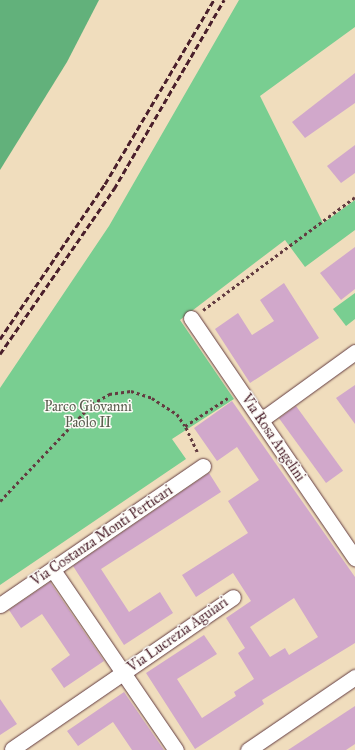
<!DOCTYPE html>
<html>
<head>
<meta charset="utf-8">
<style>
	body { margin:0 }
	#map { position:relative; width:355px; height:750px; overflow:hidden; background:#f0ddbd; font-family:"IM FELL Great Primer",serif }
	div>[style] { position:absolute }
	.green>* { inset:0; background:#79ce91 }
	.forest>* { inset:0; background:#62b17b }
	.building>* { inset:0; background:#d1a8cb; transform-origin:0 0 }
	.path>* { height:2.5px; margin-top:-1.25px; transform-origin:0; background:repeating-linear-gradient(90deg,#633c41 0 3px,transparent 0 6px) }
	.roads { filter:drop-shadow(0 0 1px #633c41) drop-shadow(0 0 1px #633c41) }
	.minor>* { height:15px; margin:-7.5px; padding:0 7.5px; transform-origin:7.5px; border-radius:7.5px; background:#fff }
	.rail>* { height:3px; margin-top:-1.5px; transform-origin:0; background:repeating-linear-gradient(90deg,#4a1f2b 0 6px,transparent 0 9px) }
	span { translate:-50% -50%; white-space:nowrap; text-align:center; line-height:1.15; -webkit-text-stroke:3px #fdfcf7; paint-order:stroke }
	.park-label { font-size:14px; color:#5a5c4f }
	.street-label { font-size:14px; color:#4a1f2b }
</style>
</head>
<body>
<div id="map">
	<div class="green">
		<div style="clip-path:polygon(239px 0,355px 0,355px 27px,260px 96px,323px 223px,355px 200px,355px 230px,305px 267px,285px 240px,180px 320px,234px 399px,172px 439px,186px 459px,0 585px,0 388px,109px 226px)"></div>
		<div style="clip-path:polygon(355px 293px,355px 319px,346px 326px,333px 309px)"></div>
	</div>
	<div class="forest">
		<div style="clip-path:polygon(0 0,99px 0,67px 62px,0 170px)"></div>
	</div>
	<div class="building">
		<div style="clip-path:polygon(355px 73px,355px 103px,305px 138px,292px 122px)"></div>
		<div style="clip-path:polygon(355px 145px,355px 173px,341px 183px,327px 166px)"></div>
		<div style="clip-path:polygon(355px 247px,355px 289px,341px 300px,320px 273px)"></div>
		<div style="clip-path:polygon(284px 283px,319px 338px,250px 383px,215px 329px,238px 313px,252px 335px,274px 321px,260px 300px)"></div>
		<div style="clip-path:polygon(355px 385px,355px 424px,336px 398px)"></div>
		<div style="clip-path:polygon(evenodd,232px 401px,355px 577px,355px 643px,262px 700px,264px 704px,195px 749px,146px 673px,204px 635px,217px 654px,177px 679px,202px 718px,236px 696px,234px 692px,254px 679px,238px 653px,245px 648px,226px 618px,251px 601px,233px 573px,196px 597px,182px 575px,248px 533px,228px 501px,259px 480px,237px 447px,217px 461px,194px 428px,232px 401px,294px 598px,318px 637px,289px 655px,285px 648px,270px 657px,250px 627px,294px 598px)"></div>
		<div style="left:296px;top:406px;width:80px;height:21px;rotate:54deg"></div>
		<div style="clip-path:polygon(209px 473px,221px 492px,101px 569px,129px 612px,160px 592px,173px 613px,124px 645px,73px 566px)"></div>
		<div style="clip-path:polygon(50px 582px,104px 661px,64px 688px,51px 669px,70px 655px,42px 614px,21px 628px,9px 610px)"></div>
		<div style="clip-path:polygon(124px 692px,164px 750px,132px 750px,113px 722px,78px 746px,67px 731px)"></div>
		<div style="clip-path:polygon(0 699px,17px 724px,0 735px)"></div>
		<div style="clip-path:polygon(355px 706px,355px 744px,346px 750px,288px 750px)"></div>
	</div>
	<div class="path">
		<div style="left:203px;top:310px;width:189px;rotate:-36.6deg"></div>
		<div style="left:197px;top:452px;width:29px;rotate:-115deg"></div>
		<div style="left:185px;top:426px;width:51px;rotate:-33.1deg"></div>
		<div style="left:0;top:501px;width:134px;rotate:-46.5deg"></div>
		<div style="left:92px;top:404px;width:20px;rotate:-30deg"></div>
		<div style="left:109px;top:394px;width:22px;rotate:-8deg"></div>
		<div style="left:131px;top:391px;width:22px;rotate:18deg"></div>
		<div style="left:152px;top:398px;width:30px;rotate:33deg"></div>
		<div style="left:177px;top:414px;width:14px;rotate:56deg"></div>
	</div>
	<div class="roads">
		<div class="minor">
			<div style="left:191px;top:318px;width:291px;rotate:55.7deg"></div>
			<div style="left:261px;top:420px;width:116px;rotate:-35.9deg"></div>
			<div style="left:53px;top:570px;width:218px;rotate:55.7deg"></div>
			<div style="left:0;top:605px;width:246px;rotate:-34.4deg"></div>
			<div style="left:12px;top:749px;width:268px;rotate:-34.5deg"></div>
			<div style="left:248px;top:750px;width:130px;rotate:-34.3deg"></div>
		</div>
	</div>
	<div class="rail">
		<div style="left:0;top:339px;width:187px;rotate:-55.9deg"></div>
		<div style="left:105px;top:184px;width:214px;rotate:-59.4deg"></div>
		<div style="left:0;top:354px;width:201px;rotate:-55.4deg"></div>
		<div style="left:114px;top:189px;width:219px;rotate:-59.8deg"></div>
	</div>
	<div class="park-label">
		<span style="left:88px;top:415px">Parco Giovanni<br>Paolo II</span>
	</div>
	<div class="street-label">
		<span style="left:273px;top:438px;rotate:56deg">Via Rosa Angelini</span>
		<span style="left:102px;top:536px;rotate:-34deg">Via Costanza Monti Perticari</span>
		<span style="left:178px;top:635px;rotate:-35deg">Via Lucrezia Aguiari</span>
	</div>
</div>
</body>
</html>
